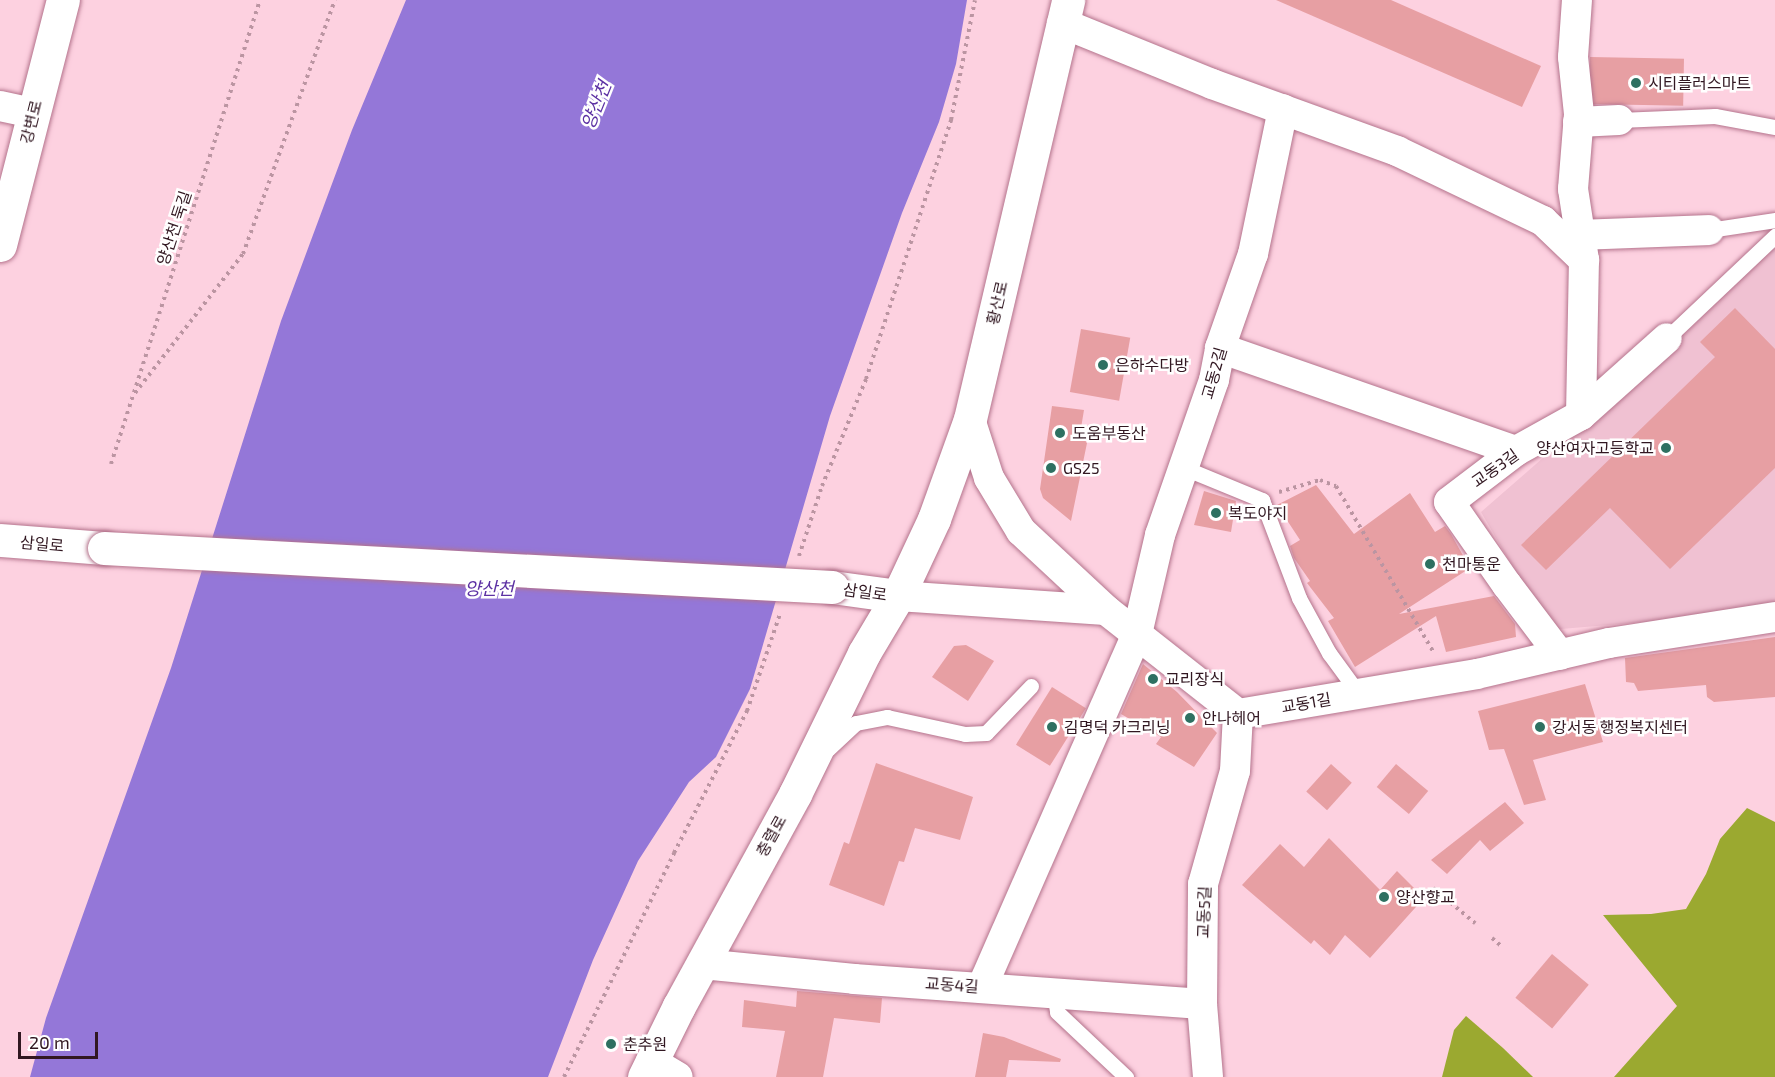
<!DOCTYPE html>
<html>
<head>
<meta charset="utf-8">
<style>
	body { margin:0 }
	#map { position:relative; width:1775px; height:1077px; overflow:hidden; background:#fdd1e0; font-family:"Exo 2","Noto Sans KR",sans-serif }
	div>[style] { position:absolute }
	.built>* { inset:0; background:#f0c1d2 }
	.forest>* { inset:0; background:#9ba930 }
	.water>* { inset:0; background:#9477d8 }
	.building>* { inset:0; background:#e79fa3; transform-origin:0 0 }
	.path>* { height:4px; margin-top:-2px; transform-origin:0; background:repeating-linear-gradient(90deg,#bb95a2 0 3px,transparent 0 7.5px) }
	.roads { filter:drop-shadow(0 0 2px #b4738c) drop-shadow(0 0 2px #b4738c) }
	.lane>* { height:15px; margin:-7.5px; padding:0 7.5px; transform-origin:7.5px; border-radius:7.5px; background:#fff }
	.street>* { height:30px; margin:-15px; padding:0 15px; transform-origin:15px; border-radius:15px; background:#fff }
	.secondary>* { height:33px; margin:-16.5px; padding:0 16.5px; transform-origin:16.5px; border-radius:16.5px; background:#fff }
	.bridges { filter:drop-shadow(0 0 2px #b4738c) drop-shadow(0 0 2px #b4738c) }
	.secondary-bridge>* { height:33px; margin:-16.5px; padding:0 16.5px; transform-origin:16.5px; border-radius:16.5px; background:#fff }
	.dots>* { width:16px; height:16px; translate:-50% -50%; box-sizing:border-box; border:3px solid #fff; border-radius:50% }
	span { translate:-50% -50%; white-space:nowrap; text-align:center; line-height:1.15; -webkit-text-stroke:5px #fff; paint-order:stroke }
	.poi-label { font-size:16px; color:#311721 }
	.left { translate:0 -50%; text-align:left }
	.right { translate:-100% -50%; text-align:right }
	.street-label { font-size:16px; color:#311721 }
	.water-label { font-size:18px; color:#5c31a3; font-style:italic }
	.scale { position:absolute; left:18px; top:1032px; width:80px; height:27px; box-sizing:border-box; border:3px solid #311721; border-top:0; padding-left:8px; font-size:18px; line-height:21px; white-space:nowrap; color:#311721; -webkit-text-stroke:4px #fff; paint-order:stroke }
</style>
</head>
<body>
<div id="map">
	<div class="built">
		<div style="clip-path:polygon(1775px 247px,1775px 611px,1549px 630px,1481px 512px,1680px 338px)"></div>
	</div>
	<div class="forest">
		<div style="clip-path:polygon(1747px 808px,1775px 822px,1775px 1077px,1614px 1077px,1677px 1006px,1603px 915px,1651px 914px,1686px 909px,1706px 874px,1720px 839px)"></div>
		<div style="clip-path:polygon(1466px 1016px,1503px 1048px,1533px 1077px,1442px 1077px,1454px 1030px)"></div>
	</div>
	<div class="water">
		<div style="clip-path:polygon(406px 0,967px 0,956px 64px,939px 122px,902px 213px,830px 416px,750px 689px,716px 757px,689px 782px,638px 861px,593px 960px,548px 1077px,30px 1077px,46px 1018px,171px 668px,281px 321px,352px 130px)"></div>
	</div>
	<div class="building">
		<div style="clip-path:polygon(1276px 0,1391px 0,1541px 66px,1522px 107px)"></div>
		<div style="left:1590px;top:57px;width:94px;height:47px;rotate:1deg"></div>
		<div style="clip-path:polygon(1735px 308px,1775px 349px,1775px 468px,1670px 569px,1610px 508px,1546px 570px,1521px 545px,1715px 357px,1700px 342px)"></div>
		<div style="left:1081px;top:329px;width:50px;height:64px;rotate:10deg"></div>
		<div style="clip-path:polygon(1052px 406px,1084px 410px,1080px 434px,1087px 443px,1071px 521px,1043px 498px,1040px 489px)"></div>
		<div style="clip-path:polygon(1316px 485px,1354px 534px,1410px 493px,1435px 532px,1445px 526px,1451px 534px,1470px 568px,1399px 614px,1494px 596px,1515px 624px,1516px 637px,1446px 652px,1436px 616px,1355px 667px,1328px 621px,1334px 618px,1307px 583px,1310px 581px,1294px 558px,1290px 546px,1300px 540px,1277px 505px)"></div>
		<div style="clip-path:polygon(1204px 491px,1236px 501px,1231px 532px,1194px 525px)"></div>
		<div style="clip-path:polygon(1775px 637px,1775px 697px,1714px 702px,1707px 697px,1706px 685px,1638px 691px,1634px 683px,1626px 682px,1625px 658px)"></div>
		<div style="clip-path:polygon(966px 645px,994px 661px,968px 701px,932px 677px,954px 646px)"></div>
		<div style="clip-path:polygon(1143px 664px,1177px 692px,1217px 733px,1194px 767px,1156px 744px,1161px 737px,1121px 714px)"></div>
		<div style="clip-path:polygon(1585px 684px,1603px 742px,1533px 760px,1546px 800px,1524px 805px,1504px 749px,1489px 750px,1478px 711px)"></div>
		<div style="left:1052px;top:687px;width:40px;height:68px;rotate:32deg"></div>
		<div style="clip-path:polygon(876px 763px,973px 797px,960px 840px,915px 828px,904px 862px,899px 861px,884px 906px,829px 885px,844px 842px,849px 844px)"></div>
		<div style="left:1331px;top:764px;width:28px;height:37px;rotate:42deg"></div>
		<div style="left:1396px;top:764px;width:42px;height:30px;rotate:40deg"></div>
		<div style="clip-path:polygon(1505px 802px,1524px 823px,1490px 851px,1480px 840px,1447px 874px,1431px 860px)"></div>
		<div style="clip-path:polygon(1329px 838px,1380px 890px,1397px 871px,1424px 898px,1370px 958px,1345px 935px,1330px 955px,1314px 940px,1311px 944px,1242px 885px,1280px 844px,1304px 867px)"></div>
		<div style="left:1552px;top:954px;width:48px;height:57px;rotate:40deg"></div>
		<div style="clip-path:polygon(797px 991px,882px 998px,880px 1023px,834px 1018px,823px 1077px,776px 1077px,785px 1031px,742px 1027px,744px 1000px,796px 1007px)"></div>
		<div style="clip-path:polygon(983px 1033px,1004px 1037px,1061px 1059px,1060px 1062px,1009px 1060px,1006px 1077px,975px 1077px)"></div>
	</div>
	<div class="path">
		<div style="left:135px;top:393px;width:176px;rotate:-52.2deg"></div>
		<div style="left:243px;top:254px;width:270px;rotate:-70.1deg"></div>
		<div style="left:111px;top:464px;width:487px;rotate:-72.2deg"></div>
		<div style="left:1279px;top:492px;width:43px;rotate:-16.3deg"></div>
		<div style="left:1320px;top:480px;width:17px;rotate:21deg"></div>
		<div style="left:1336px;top:486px;width:194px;rotate:59.6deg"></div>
		<div style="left:799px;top:556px;width:74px;rotate:-71.8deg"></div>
		<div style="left:822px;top:486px;width:116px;rotate:-67.6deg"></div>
		<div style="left:866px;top:379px;width:273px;rotate:-71.8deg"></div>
		<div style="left:951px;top:120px;width:122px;rotate:-78.7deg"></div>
		<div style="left:1433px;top:888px;width:55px;rotate:39.8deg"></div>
		<div style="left:1492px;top:938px;width:11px;rotate:41deg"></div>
		<div style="left:564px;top:1077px;width:250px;rotate:-63.8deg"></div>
		<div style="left:674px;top:853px;width:160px;rotate:-62.8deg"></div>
		<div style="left:747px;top:711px;width:102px;rotate:-71.2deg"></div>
	</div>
	<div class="roads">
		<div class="lane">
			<div style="left:1619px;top:120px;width:96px;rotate:-2.4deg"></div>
			<div style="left:1715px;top:116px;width:61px;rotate:10.4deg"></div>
			<div style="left:1709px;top:230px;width:67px;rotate:-8.6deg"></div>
			<div style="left:1667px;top:338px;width:149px;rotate:-43.4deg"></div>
			<div style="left:1182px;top:467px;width:87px;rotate:22.4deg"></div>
			<div style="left:1262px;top:500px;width:105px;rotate:69.3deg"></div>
			<div style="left:1299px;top:598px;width:63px;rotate:61.4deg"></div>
			<div style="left:1329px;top:653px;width:51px;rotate:53.8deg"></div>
			<div style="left:828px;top:749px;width:38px;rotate:-43deg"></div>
			<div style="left:856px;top:723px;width:32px;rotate:-11deg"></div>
			<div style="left:887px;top:717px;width:80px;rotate:12.3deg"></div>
			<div style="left:965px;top:734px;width:21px;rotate:-3deg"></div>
			<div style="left:986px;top:733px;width:65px;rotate:-46.2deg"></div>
			<div style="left:1054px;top:992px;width:20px;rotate:81deg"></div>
			<div style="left:1057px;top:1012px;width:95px;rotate:43.3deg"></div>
		</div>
		<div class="street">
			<div style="left:1062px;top:23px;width:162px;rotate:22.1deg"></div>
			<div style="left:1212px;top:84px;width:197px;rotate:19.9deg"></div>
			<div style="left:1397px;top:151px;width:162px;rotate:25.6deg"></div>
			<div style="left:1543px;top:221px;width:57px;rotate:43.6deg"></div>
			<div style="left:0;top:106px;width:34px;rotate:12deg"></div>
			<div style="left:1578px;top:122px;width:41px;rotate:-2.8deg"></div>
			<div style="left:1580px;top:235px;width:129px;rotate:-2.2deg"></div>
			<div style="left:1220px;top:348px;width:313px;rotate:19.2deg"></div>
			<div style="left:1581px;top:415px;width:115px;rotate:-41.8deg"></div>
			<div style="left:970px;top:419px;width:62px;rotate:72.1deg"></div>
			<div style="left:989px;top:478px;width:62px;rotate:58.9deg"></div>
			<div style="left:1021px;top:531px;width:116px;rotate:42.9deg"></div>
			<div style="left:1106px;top:610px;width:168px;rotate:38.2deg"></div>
			<div style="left:1238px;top:714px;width:242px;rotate:-9.5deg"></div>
			<div style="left:1477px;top:674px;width:136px;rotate:-13.2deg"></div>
			<div style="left:1609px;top:643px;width:168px;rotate:-8.9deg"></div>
			<div style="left:898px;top:596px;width:208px;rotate:3.9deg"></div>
			<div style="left:1560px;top:655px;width:88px;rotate:-127.1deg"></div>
			<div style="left:1507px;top:585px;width:101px;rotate:-124.9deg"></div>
			<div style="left:1449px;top:502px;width:84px;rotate:-37.3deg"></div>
			<div style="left:1516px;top:451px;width:74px;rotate:-29deg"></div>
			<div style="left:1581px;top:415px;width:155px;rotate:-88.9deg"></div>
			<div style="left:1584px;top:260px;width:72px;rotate:-98.8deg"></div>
			<div style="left:1573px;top:189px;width:75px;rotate:-85.4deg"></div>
			<div style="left:1579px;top:114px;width:57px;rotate:-96deg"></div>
			<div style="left:1573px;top:57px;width:57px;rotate:-86deg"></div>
			<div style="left:702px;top:964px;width:153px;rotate:5.6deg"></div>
			<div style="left:854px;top:979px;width:349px;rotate:4.1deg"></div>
			<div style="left:982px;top:987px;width:386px;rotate:-66.3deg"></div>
			<div style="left:1137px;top:634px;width:102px;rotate:-76.9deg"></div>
			<div style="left:1160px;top:535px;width:164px;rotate:-70.8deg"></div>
			<div style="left:1214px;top:380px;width:33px;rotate:-79deg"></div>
			<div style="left:1220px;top:348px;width:100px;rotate:-70.7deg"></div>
			<div style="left:1253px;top:254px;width:148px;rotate:-78.3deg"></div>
			<div style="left:651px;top:1061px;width:31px;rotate:31deg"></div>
			<div style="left:1208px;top:1077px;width:73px;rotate:-94.7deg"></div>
			<div style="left:1202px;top:1004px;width:120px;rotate:-89.5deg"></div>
			<div style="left:1203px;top:884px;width:117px;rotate:-74.2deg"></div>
			<div style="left:1235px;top:771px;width:57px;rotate:-87deg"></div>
		</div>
		<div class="secondary">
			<div style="left:0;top:245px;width:253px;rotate:-75.6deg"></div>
			<div style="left:0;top:540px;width:104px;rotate:4.4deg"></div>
			<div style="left:832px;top:587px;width:67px;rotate:7.8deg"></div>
			<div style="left:644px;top:1077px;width:79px;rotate:-63.8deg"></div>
			<div style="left:679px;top:1006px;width:242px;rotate:-61.3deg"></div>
			<div style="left:795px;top:794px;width:157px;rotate:-63.9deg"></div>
			<div style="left:864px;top:653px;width:66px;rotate:-59.2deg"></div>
			<div style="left:898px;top:596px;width:85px;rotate:-64.9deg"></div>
			<div style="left:934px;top:519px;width:106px;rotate:-70.2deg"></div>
			<div style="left:970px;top:419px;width:430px;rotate:-76.8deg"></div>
		</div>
	</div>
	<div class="bridges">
		<div class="secondary-bridge">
			<div style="left:104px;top:548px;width:729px;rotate:3.07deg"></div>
		</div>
	</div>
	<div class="dots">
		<div style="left:1636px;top:83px;background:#2e7061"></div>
		<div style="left:1103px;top:365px;background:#2e7061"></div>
		<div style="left:1060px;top:433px;background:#2e7061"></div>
		<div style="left:1666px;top:448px;background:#2e7061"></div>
		<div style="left:1051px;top:468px;background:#2e7061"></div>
		<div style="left:1216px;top:513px;background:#2e7061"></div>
		<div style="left:1430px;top:564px;background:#2e7061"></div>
		<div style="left:1153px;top:679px;background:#2e7061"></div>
		<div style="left:1190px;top:718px;background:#2e7061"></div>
		<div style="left:1052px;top:727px;background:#2e7061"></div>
		<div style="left:1540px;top:727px;background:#2e7061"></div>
		<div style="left:1384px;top:897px;background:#2e7061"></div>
		<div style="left:611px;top:1044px;background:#2e7061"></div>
	</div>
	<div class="poi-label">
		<span class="left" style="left:1648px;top:83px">시티플러스마트</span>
		<span class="left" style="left:1115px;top:365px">은하수다방</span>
		<span class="left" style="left:1072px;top:433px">도움부동산</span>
		<span class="right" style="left:1654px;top:448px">양산여자고등학교</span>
		<span class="left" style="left:1063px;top:468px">GS25</span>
		<span class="left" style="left:1228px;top:513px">복도야지</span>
		<span class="left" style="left:1442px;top:564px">천마통운</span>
		<span class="left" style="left:1165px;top:679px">교리장식</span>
		<span class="left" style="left:1202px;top:718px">안나헤어</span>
		<span class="left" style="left:1064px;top:727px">김명덕 카크리닝</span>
		<span class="left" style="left:1552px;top:727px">강서동 행정복지센터</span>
		<span class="left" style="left:1396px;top:897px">양산향교</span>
		<span class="left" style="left:623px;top:1044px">춘추원</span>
	</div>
	<div class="street-label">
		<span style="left:31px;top:122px;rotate:-76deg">강변로</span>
		<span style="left:174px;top:228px;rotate:-72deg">양산천 둑길</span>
		<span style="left:997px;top:303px;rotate:-77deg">황산로</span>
		<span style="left:1214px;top:373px;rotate:-74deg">교동2길</span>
		<span style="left:1495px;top:468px;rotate:-35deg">교동3길</span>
		<span style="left:42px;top:544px;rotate:5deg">삼일로</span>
		<span style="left:865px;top:592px;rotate:8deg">삼일로</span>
		<span style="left:1306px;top:703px;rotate:-10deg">교동1길</span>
		<span style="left:771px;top:836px;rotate:-61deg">충렬로</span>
		<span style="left:1204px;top:912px;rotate:-88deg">교동5길</span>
		<span style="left:952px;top:985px;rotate:4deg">교동4길</span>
	</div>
	<div class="water-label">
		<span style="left:596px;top:105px;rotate:-68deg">양산천</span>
		<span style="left:489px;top:588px">양산천</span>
	</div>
	<div class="scale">20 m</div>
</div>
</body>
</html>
